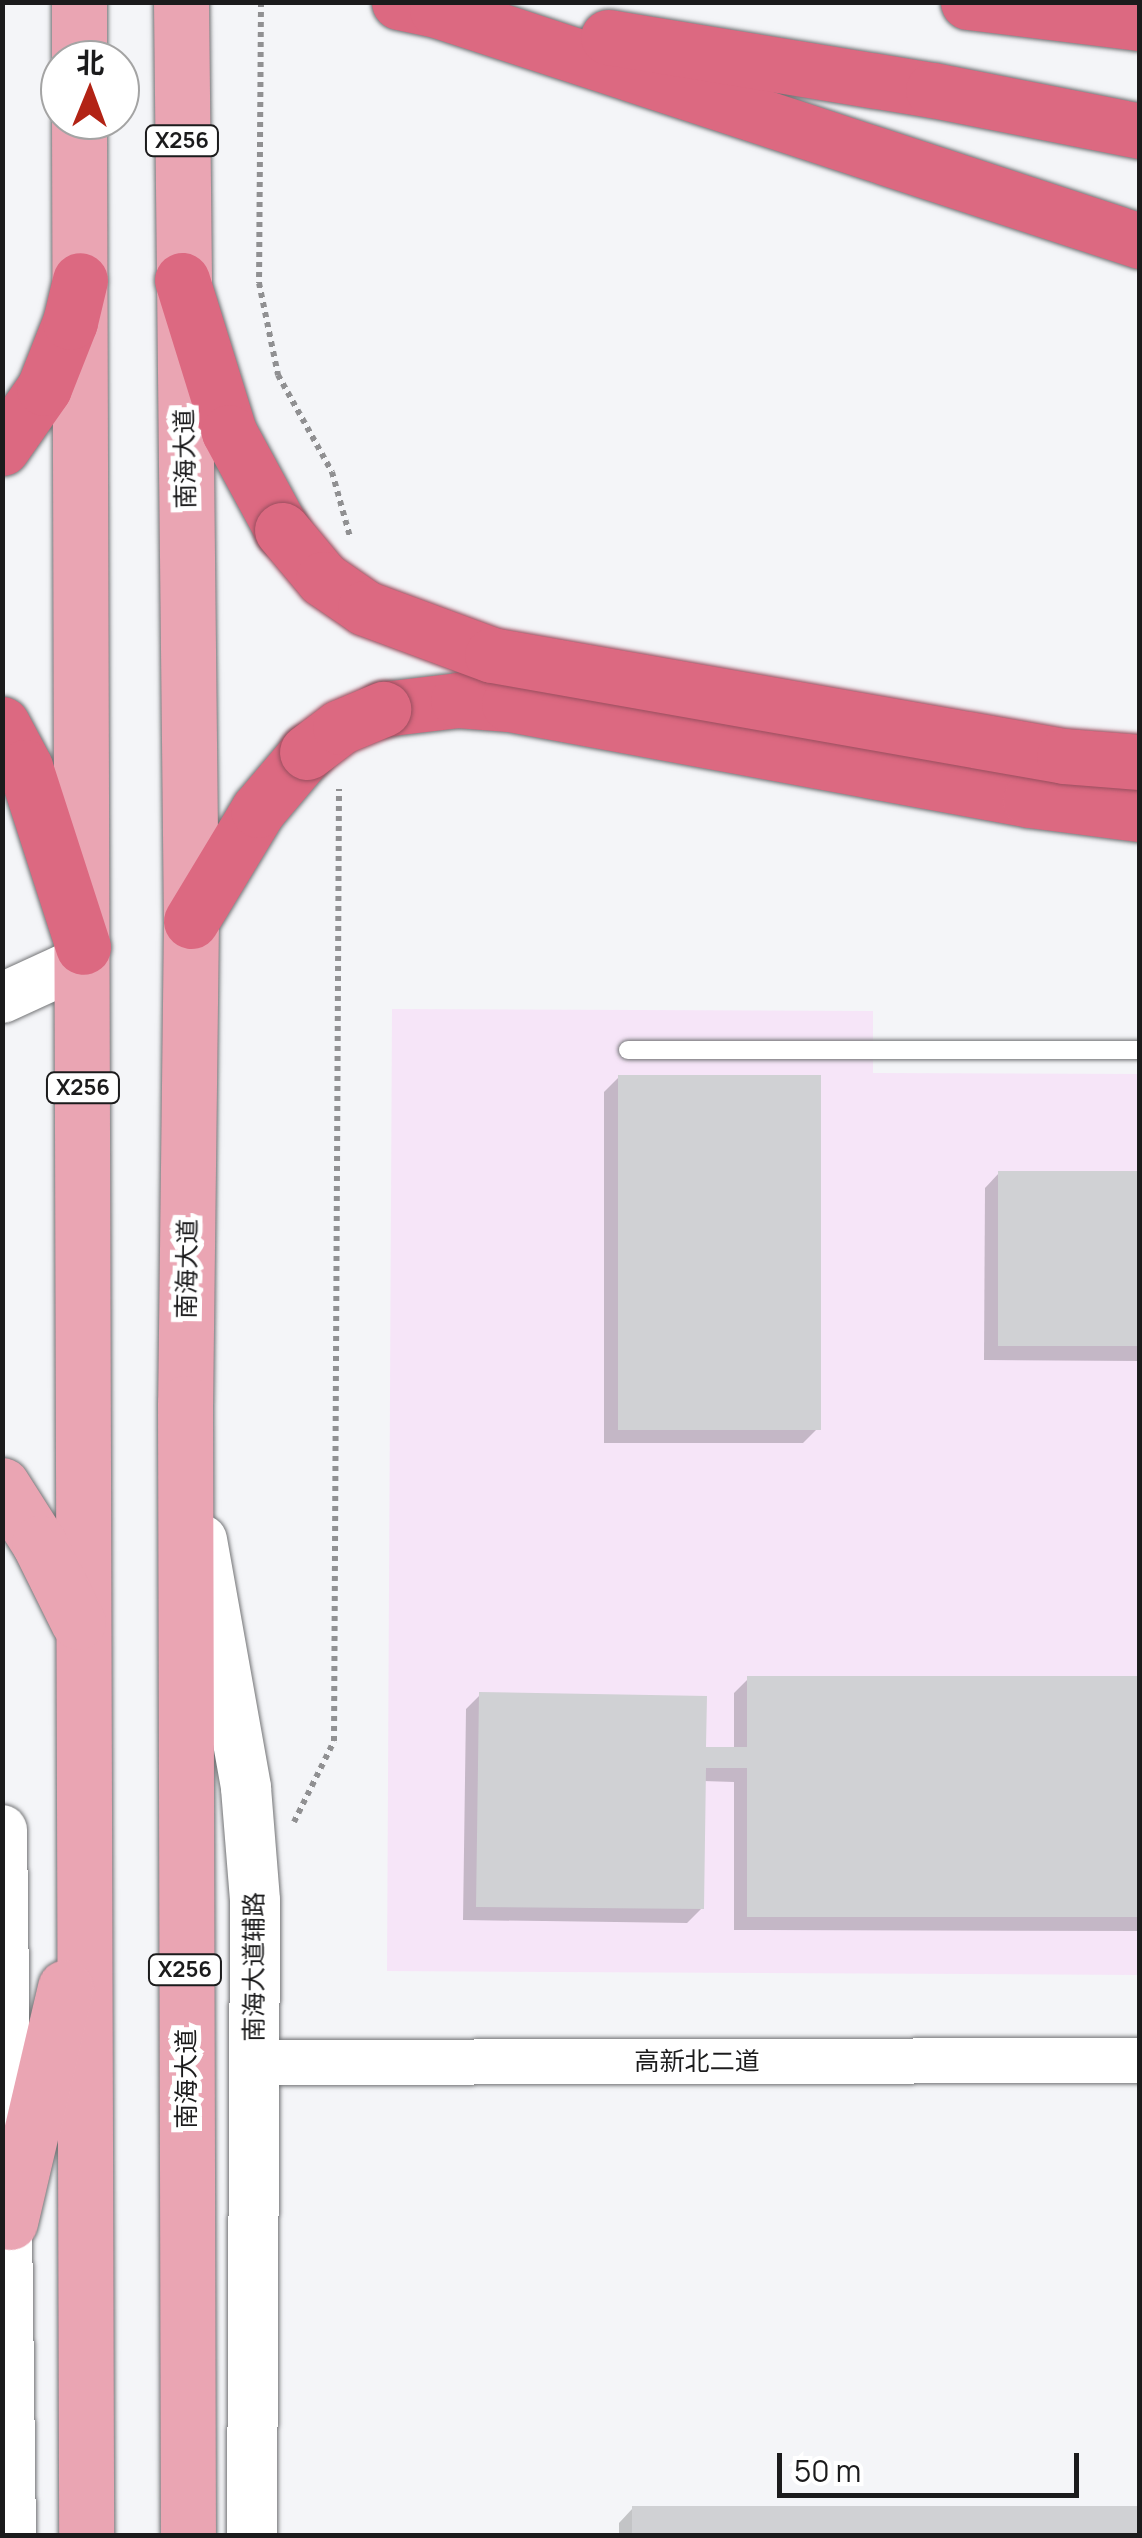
<!DOCTYPE html>
<html>
<head>
<meta charset="utf-8">
<style>
	body { margin:0 }
	#map { position:relative; width:1142px; height:2538px; overflow:hidden; background:#f4f5f8; font-family:Manrope,"Noto Sans SC",sans-serif }
	div>[style] { position:absolute }
	.industrial>* { inset:0; background:#f6e5f8 }
	.shadow>* { inset:0; background:#0003 }
	.building>* { inset:0; background:#d0d1d4; transform-origin:0 0 }
	.path>* { height:6px; margin-top:-3px; transform-origin:0; background:repeating-linear-gradient(90deg,#909092 0 5px,transparent 0 10px) }
	.roads { filter:drop-shadow(0 0 2px #737476) drop-shadow(0 0 2px #737476) }
	.service>* { height:18px; margin:-9px; padding:0 9px; transform-origin:9px; border-radius:9px; background:#fff }
	.tertiary>* { height:45px; margin:-22.5px; padding:0 22.5px; transform-origin:22.5px; border-radius:22.5px; background:#fff }
	.secondary>* { height:50px; margin:-25px; padding:0 25px; transform-origin:25px; border-radius:25px; background:#fff }
	.primary>* { height:55px; margin:-27.5px; padding:0 27.5px; transform-origin:27.5px; border-radius:27.5px; background:#eaa5b3 }
	.motorway>* { height:55px; margin:-27.5px; padding:0 27.5px; transform-origin:27.5px; border-radius:27.5px; background:#dc6981 }
	.bridges { filter:drop-shadow(0 0 2px #984e5e) drop-shadow(0 0 2px #984e5e) }
	.motorway-bridge>* { height:55px; margin:-27.5px; padding:0 27.5px; transform-origin:27.5px; border-radius:27.5px; background:#dc6981 }
	span { translate:-50% -50%; white-space:nowrap; text-align:center; line-height:1.15; -webkit-text-stroke:10px #fff; paint-order:stroke }
	.shield-label span { padding:2px 8px; background:#fff; border:2px solid; border-radius:8px; -webkit-text-stroke-width:0 }
	.shield-label { font-size:22px; color:#1b1b1c; font-weight:700 }
	.street-label { font-size:25px; color:#1b1b1c }
	.frame { position:absolute; inset:0; border:5px solid #1b1b1c; pointer-events:none }
	.north { position:absolute; left:40px; top:40px; width:100px; height:100px; box-sizing:border-box; background:#fff; border:2px solid #a4a4a4; border-radius:50%; rotate:1deg; font-size:28px; font-weight:700; line-height:40px; text-align:center; color:#1b1b1c }
	.north::after { content:''; display:block; margin:auto; width:35px; height:45px; background:#b22315; clip-path:polygon(50% 0,100% 100%,50% 72%,0 100%) }
	.scale { position:absolute; left:777px; top:2453px; width:302px; height:45px; box-sizing:border-box; border:5px solid #1b1b1c; border-top:0; padding-left:12px; font-size:30px; line-height:35px; white-space:nowrap; color:#1b1b1c; -webkit-text-stroke:8px #fff; paint-order:stroke }
</style>
</head>
<body>
<div id="map">
	<div class="industrial">
		<div style="clip-path:polygon(392px 1009px,873px 1011px,873px 1073px,1139px 1074px,1139px 1975px,387px 1971px)"></div>
	</div>
	<div class="shadow">
		<div style="clip-path:polygon(619px 1077px,817px 1429px,803px 1443px,604px 1443px,604px 1092px)"></div>
		<div style="clip-path:polygon(999px 1173px,1140px 1174px,1140px 1361px,984px 1360px,985px 1188px)"></div>
		<div style="clip-path:polygon(748px 1679px,1140px 1679px,1140px 1931px,734px 1930px,734px 1782px,703px 1781px,702px 1908px,687px 1923px,463px 1920px,466px 1709px,480px 1695px,704px 1750px,734px 1750px,734px 1693px)"></div>
		<div style="clip-path:polygon(633px 2508px,1140px 2536px,619px 2536px,619px 2523px)"></div>
	</div>
	<div class="building">
		<div style="left:618px;top:1075px;width:203px;height:355px"></div>
		<div style="left:998px;top:1171px;width:142px;height:175px"></div>
		<div style="clip-path:polygon(747px 1676px,1140px 1676px,1140px 1917px,747px 1917px,747px 1768px,706px 1768px,704px 1909px,476px 1907px,479px 1692px,707px 1696px,706px 1747px,747px 1747px)"></div>
		<div style="left:632px;top:2506px;width:508px;height:30px"></div>
	</div>
	<div class="path">
		<div style="left:261px;top:2px;width:281px;rotate:90.4deg"></div>
		<div style="left:259px;top:283px;width:94px;rotate:78.3deg"></div>
		<div style="left:278px;top:375px;width:111px;rotate:60.9deg"></div>
		<div style="left:332px;top:472px;width:67px;rotate:74.5deg"></div>
		<div style="left:294px;top:1822px;width:90px;rotate:-63.7deg"></div>
		<div style="left:334px;top:1741px;width:952px;rotate:-89.7deg"></div>
	</div>
	<div class="roads">
		<div class="service">
			<div style="left:628px;top:1050px;width:512px"></div>
		</div>
		<div class="tertiary">
			<div style="left:254px;top:2062px;width:886px;rotate:-0.13deg"></div>
		</div>
		<div class="secondary">
			<div style="left:2px;top:998px;width:89px;rotate:-24.6deg"></div>
			<div style="left:202px;top:1540px;width:252px;rotate:79.9deg"></div>
			<div style="left:246px;top:1788px;width:113px;rotate:85.4deg"></div>
			<div style="left:255px;top:1901px;width:635px;rotate:90.27deg"></div>
			<div style="left:2px;top:1830px;width:706px;rotate:89.27deg"></div>
		</div>
		<div class="primary">
			<div style="left:79px;top:2px;width:58px;rotate:90deg"></div>
			<div style="left:181px;top:2px;width:919px;rotate:89.38deg"></div>
			<div style="left:191px;top:921px;width:482px;rotate:90.7deg"></div>
			<div style="left:185px;top:1403px;width:1133px;rotate:89.85deg"></div>
			<div style="left:79px;top:120px;width:2416px;rotate:89.83deg"></div>
			<div style="left:2px;top:1485px;width:69px;rotate:57.5deg"></div>
			<div style="left:39px;top:1543px;width:88px;rotate:63.7deg"></div>
			<div style="left:10px;top:2222px;width:241px;rotate:-76.8deg"></div>
		</div>
		<div class="motorway">
			<div style="left:399px;top:2px;width:39px;rotate:12deg"></div>
			<div style="left:437px;top:10px;width:740px;rotate:18.19deg"></div>
			<div style="left:968px;top:2px;width:173px;rotate:7deg"></div>
			<div style="left:608px;top:37px;width:329px;rotate:9.3deg"></div>
			<div style="left:933px;top:90px;width:211px;rotate:11.2deg"></div>
			<div style="left:182px;top:280px;width:159px;rotate:72.8deg"></div>
			<div style="left:229px;top:432px;width:111px;rotate:61.6deg"></div>
			<div style="left:2px;top:448px;width:73px;rotate:-55deg"></div>
			<div style="left:44px;top:388px;width:71px;rotate:-68.5deg"></div>
			<div style="left:70px;top:322px;width:43px;rotate:-76.6deg"></div>
			<div style="left:383px;top:709px;width:76px;rotate:-6.8deg"></div>
			<div style="left:458px;top:700px;width:51px;rotate:4.5deg"></div>
			<div style="left:509px;top:704px;width:530px;rotate:10.44deg"></div>
			<div style="left:1030px;top:800px;width:111px;rotate:7.3deg"></div>
			<div style="left:2px;top:724px;width:49px;rotate:61.9deg"></div>
			<div style="left:25px;top:767px;width:189px;rotate:72.1deg"></div>
			<div style="left:191px;top:921px;width:130px;rotate:-58.9deg"></div>
			<div style="left:258px;top:810px;width:76px;rotate:-49.8deg"></div>
		</div>
	</div>
	<div class="bridges">
		<div class="motorway-bridge">
			<div style="left:282px;top:530px;width:64px;rotate:50.1deg"></div>
			<div style="left:323px;top:579px;width:51px;rotate:34.6deg"></div>
			<div style="left:365px;top:608px;width:135px;rotate:20.3deg"></div>
			<div style="left:492px;top:655px;width:581px;rotate:10.01deg"></div>
			<div style="left:1064px;top:756px;width:76px;rotate:4.5deg"></div>
			<div style="left:307px;top:752px;width:41px;rotate:-37.1deg"></div>
			<div style="left:340px;top:727px;width:47px;rotate:-22.7deg"></div>
		</div>
	</div>
	<div class="shield-label">
		<span style="left:182px;top:141px">X256</span>
		<span style="left:83px;top:1088px">X256</span>
		<span style="left:185px;top:1970px">X256</span>
	</div>
	<div class="street-label">
		<span style="left:185px;top:459px;rotate:-91deg">南海大道</span>
		<span style="left:187px;top:1269px;rotate:-89deg">南海大道</span>
		<span style="left:254px;top:1967px;rotate:-90deg">南海大道辅路</span>
		<span style="left:697px;top:2061px">高新北二道</span>
		<span style="left:186px;top:2079px;rotate:-90deg">南海大道</span>
	</div>
	<div class="frame"></div>
	<div class="north">北</div>
	<div class="scale">50 m</div>
</div>
</body>
</html>
